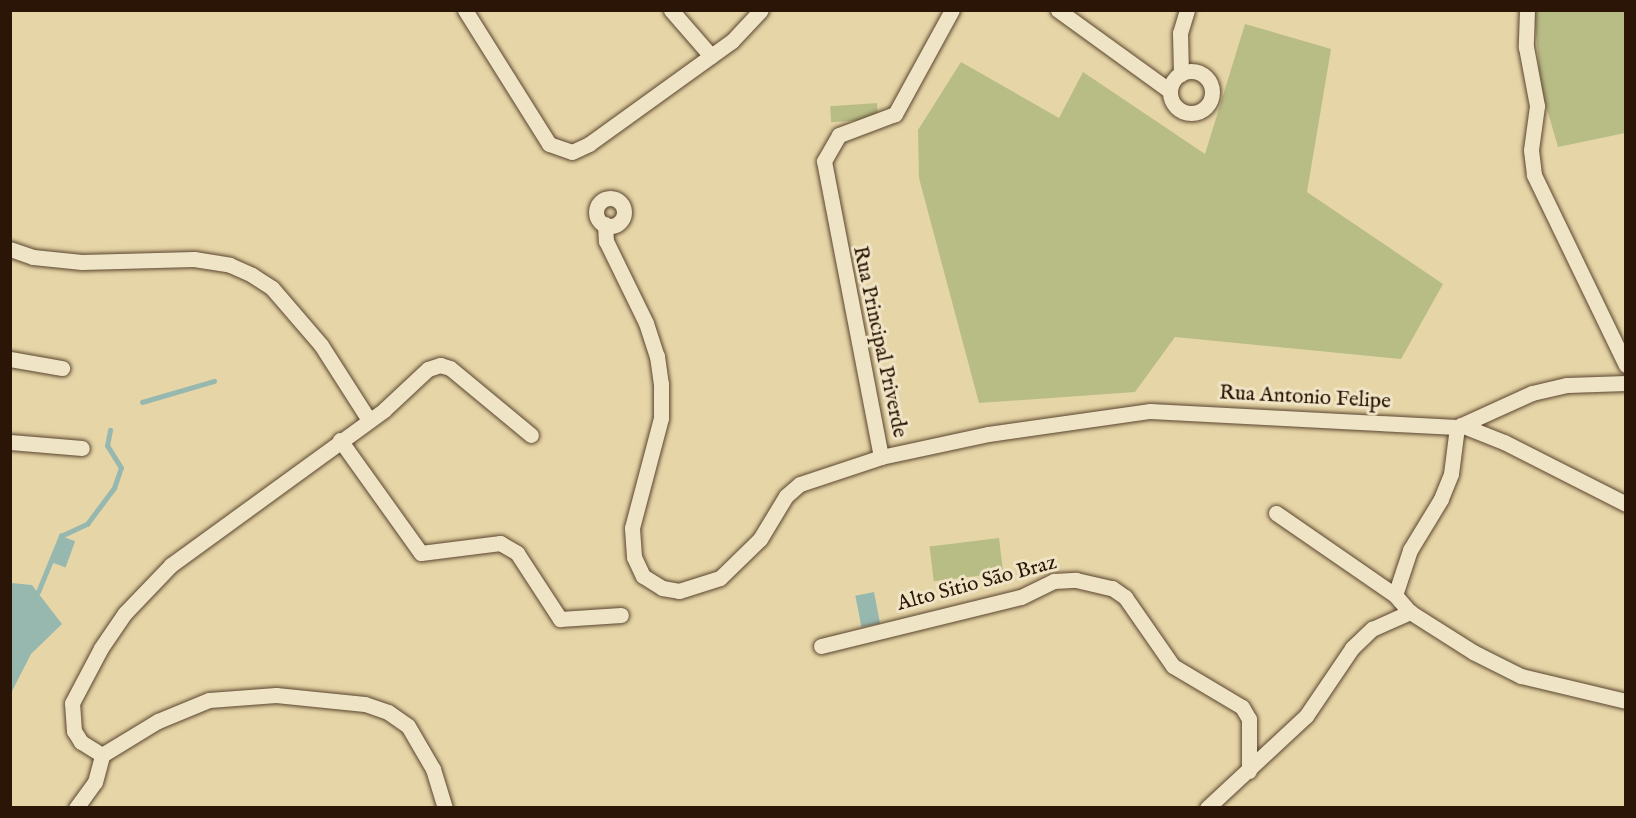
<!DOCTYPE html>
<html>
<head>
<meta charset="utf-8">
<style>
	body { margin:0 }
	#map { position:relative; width:1636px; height:818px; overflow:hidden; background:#e6d5a7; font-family:"IM FELL English",serif }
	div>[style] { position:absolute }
	.green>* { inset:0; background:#b8bc85; transform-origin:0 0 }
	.water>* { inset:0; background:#97b8af; transform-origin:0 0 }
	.stream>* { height:4.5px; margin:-2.25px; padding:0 2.25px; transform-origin:2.25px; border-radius:2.25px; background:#97b8af }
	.roads { filter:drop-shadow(0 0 2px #5a452e) drop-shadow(0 0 2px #5a452e) }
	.minor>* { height:15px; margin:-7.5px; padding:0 7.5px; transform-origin:7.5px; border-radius:7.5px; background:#efe4c6 }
	.minor>.ring { margin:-7.5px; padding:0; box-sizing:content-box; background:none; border:15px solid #efe4c6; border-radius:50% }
	span { translate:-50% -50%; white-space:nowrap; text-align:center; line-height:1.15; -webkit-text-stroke:6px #efe4c6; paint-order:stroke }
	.street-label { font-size:21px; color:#2b1506 }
	.frame { position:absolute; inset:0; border:12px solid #2b1506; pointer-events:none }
</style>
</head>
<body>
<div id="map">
	<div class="green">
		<div style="clip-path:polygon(1534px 11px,1625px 11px,1625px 133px,1558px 147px,1541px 88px)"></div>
		<div style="clip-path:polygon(1245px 24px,1331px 49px,1307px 192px,1443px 284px,1401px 359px,1175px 337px,1135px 392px,979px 403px,919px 178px,918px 130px,961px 62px,1059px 118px,1083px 72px,1205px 154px)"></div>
		<div style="left:877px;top:103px;width:16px;height:47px;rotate:86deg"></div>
		<div style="left:999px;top:538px;width:35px;height:70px;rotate:83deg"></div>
	</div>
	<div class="water">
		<div style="left:61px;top:536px;width:15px;height:28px;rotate:20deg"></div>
		<div style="clip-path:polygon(11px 583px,32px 585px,62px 624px,31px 654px,11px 693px)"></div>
		<div style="left:874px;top:592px;width:32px;height:19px;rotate:79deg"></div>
	</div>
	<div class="stream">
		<div style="left:142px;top:402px;width:75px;rotate:-16.3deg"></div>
		<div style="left:38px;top:592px;width:61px;rotate:-67.7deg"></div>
		<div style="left:61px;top:536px;width:29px;rotate:-25deg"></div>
		<div style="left:87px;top:524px;width:45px;rotate:-53.1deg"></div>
		<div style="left:114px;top:488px;width:21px;rotate:-71deg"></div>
		<div style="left:121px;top:468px;width:26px;rotate:-122deg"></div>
		<div style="left:107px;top:446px;width:16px;rotate:-79deg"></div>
	</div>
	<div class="roads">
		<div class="minor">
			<div style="left:465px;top:10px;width:158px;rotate:57.9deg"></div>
			<div style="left:549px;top:144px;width:24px;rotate:19deg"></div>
			<div style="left:572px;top:152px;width:19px;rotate:-25deg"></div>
			<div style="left:589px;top:144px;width:176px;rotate:-35.8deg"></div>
			<div style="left:732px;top:41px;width:42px;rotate:-46.9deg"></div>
			<div style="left:671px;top:10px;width:61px;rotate:49deg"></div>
			<div style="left:952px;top:10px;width:119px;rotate:118.7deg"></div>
			<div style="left:895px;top:114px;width:60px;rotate:159.4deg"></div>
			<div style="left:839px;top:135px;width:30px;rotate:120deg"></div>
			<div style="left:824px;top:161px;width:301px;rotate:79.1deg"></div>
			<div style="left:881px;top:457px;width:109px;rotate:-12.1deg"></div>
			<div style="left:988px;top:434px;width:164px;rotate:-8.1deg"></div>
			<div style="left:1150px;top:411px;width:307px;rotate:3deg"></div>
			<div style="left:1457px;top:427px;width:82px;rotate:-24.4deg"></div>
			<div style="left:1532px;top:393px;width:36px;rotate:-13deg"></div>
			<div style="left:1567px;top:385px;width:59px;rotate:-1.9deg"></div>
			<div style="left:1058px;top:10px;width:138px;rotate:35.9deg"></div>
			<div style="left:1527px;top:10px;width:37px;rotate:92deg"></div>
			<div style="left:1526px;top:47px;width:60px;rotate:79.4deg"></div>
			<div style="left:1537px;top:106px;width:44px;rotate:97.8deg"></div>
			<div style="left:1531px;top:150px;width:25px;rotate:83deg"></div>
			<div style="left:1534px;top:175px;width:211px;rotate:64.2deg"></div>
			<div class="ring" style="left:1170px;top:71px;width:27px;height:27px"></div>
			<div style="left:1181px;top:74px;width:41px;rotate:-91.4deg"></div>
			<div style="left:1180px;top:33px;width:24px;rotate:-73deg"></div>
			<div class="ring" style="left:596px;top:198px;width:13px;height:13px"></div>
			<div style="left:605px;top:224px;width:17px;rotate:87deg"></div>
			<div style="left:606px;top:241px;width:91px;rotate:64deg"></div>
			<div style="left:646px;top:323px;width:35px;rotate:72deg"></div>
			<div style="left:657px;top:356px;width:28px;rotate:82deg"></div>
			<div style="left:661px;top:384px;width:34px;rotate:90deg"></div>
			<div style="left:661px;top:418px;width:114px;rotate:104.8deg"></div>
			<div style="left:632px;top:528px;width:29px;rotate:86deg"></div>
			<div style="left:634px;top:557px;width:21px;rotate:65deg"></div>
			<div style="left:643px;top:576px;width:22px;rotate:32deg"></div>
			<div style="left:662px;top:588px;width:17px;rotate:10deg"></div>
			<div style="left:679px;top:591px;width:43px;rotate:-17.6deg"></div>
			<div style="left:720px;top:578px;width:56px;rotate:-44.3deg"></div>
			<div style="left:760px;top:539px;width:50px;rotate:-58.8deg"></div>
			<div style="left:786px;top:496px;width:18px;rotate:-41deg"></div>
			<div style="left:800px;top:484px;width:85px;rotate:-18.4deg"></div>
			<div style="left:10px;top:249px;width:24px;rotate:19deg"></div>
			<div style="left:33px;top:257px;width:49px;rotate:5.8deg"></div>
			<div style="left:82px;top:262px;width:112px;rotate:-1.5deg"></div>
			<div style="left:194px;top:259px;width:36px;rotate:9deg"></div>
			<div style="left:230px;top:265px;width:24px;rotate:24deg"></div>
			<div style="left:252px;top:275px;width:24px;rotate:33deg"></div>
			<div style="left:272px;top:288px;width:75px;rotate:49.3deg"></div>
			<div style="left:321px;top:345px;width:89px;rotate:57.4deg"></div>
			<div style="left:10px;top:359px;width:53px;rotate:9.8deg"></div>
			<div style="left:1461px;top:425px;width:46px;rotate:21.6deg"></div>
			<div style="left:1504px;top:442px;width:137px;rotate:26.9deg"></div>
			<div style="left:1457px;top:427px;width:47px;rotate:97.3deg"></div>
			<div style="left:1451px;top:474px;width:27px;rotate:112deg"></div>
			<div style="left:1441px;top:499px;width:60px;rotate:121.3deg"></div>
			<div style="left:1410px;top:550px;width:47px;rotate:108.4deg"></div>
			<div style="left:1395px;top:595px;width:23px;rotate:49deg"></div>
			<div style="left:1410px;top:612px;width:75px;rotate:32.4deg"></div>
			<div style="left:1473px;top:652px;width:54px;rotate:26.6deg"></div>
			<div style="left:1521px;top:676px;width:108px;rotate:13.4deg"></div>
			<div style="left:340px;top:440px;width:139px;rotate:54.4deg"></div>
			<div style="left:421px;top:553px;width:80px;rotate:-7.2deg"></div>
			<div style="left:500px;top:543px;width:20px;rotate:30deg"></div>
			<div style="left:517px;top:553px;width:79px;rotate:56.9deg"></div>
			<div style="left:560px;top:619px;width:61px;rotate:-3.8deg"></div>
			<div style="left:10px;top:442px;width:72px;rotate:4.8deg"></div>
			<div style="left:1276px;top:513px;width:145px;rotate:34.6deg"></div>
			<div style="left:821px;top:646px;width:206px;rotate:-13.8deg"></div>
			<div style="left:1021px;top:597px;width:37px;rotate:-26deg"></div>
			<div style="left:1054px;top:581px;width:22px;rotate:-3deg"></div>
			<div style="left:1076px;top:580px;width:37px;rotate:13deg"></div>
			<div style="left:1112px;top:588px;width:16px;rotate:35deg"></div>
			<div style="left:1125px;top:597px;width:84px;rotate:55.2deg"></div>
			<div style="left:1173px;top:666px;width:80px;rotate:30.7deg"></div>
			<div style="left:1242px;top:707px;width:14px;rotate:60deg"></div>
			<div style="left:1249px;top:719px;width:52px;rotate:90deg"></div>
			<div style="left:102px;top:755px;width:25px;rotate:-148deg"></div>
			<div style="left:81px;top:742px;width:13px;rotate:-122deg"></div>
			<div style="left:74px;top:731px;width:28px;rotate:-94deg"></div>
			<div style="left:72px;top:703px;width:62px;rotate:-62.2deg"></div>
			<div style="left:101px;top:648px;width:42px;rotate:-55.6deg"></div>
			<div style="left:125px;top:613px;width:66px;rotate:-46.2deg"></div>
			<div style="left:171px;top:565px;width:263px;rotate:-36deg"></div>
			<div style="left:384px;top:410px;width:60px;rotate:-43deg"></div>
			<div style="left:428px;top:369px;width:13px;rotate:-18deg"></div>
			<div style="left:440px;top:365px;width:10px;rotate:17deg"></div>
			<div style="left:450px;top:368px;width:105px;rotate:39.6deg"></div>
			<div style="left:102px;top:755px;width:66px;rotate:-31.3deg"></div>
			<div style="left:158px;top:721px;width:55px;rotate:-22.4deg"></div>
			<div style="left:209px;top:700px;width:67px;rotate:-4.3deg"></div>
			<div style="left:276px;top:695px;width:89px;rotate:5.8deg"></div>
			<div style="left:365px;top:704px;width:24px;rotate:19deg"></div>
			<div style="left:388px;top:712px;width:24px;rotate:35deg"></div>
			<div style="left:408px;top:726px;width:50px;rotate:59.8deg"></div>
			<div style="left:433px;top:769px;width:41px;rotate:72.9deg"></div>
			<div style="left:76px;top:808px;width:32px;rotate:-54deg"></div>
			<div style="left:95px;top:782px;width:28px;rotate:-75deg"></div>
			<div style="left:1207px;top:808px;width:135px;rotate:-42.9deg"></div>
			<div style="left:1306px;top:716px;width:82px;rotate:-55.9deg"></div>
			<div style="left:1352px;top:648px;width:28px;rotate:-44deg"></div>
			<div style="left:1372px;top:629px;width:42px;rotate:-24.1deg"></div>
		</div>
	</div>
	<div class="street-label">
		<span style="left:879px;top:342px;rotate:78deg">Rua Principal Priverde</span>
		<span style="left:1305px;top:398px;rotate:3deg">Rua Antonio Felipe</span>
		<span style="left:977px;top:584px;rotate:-15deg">Alto Sitio São Braz</span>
	</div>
	<div class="frame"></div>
</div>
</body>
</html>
